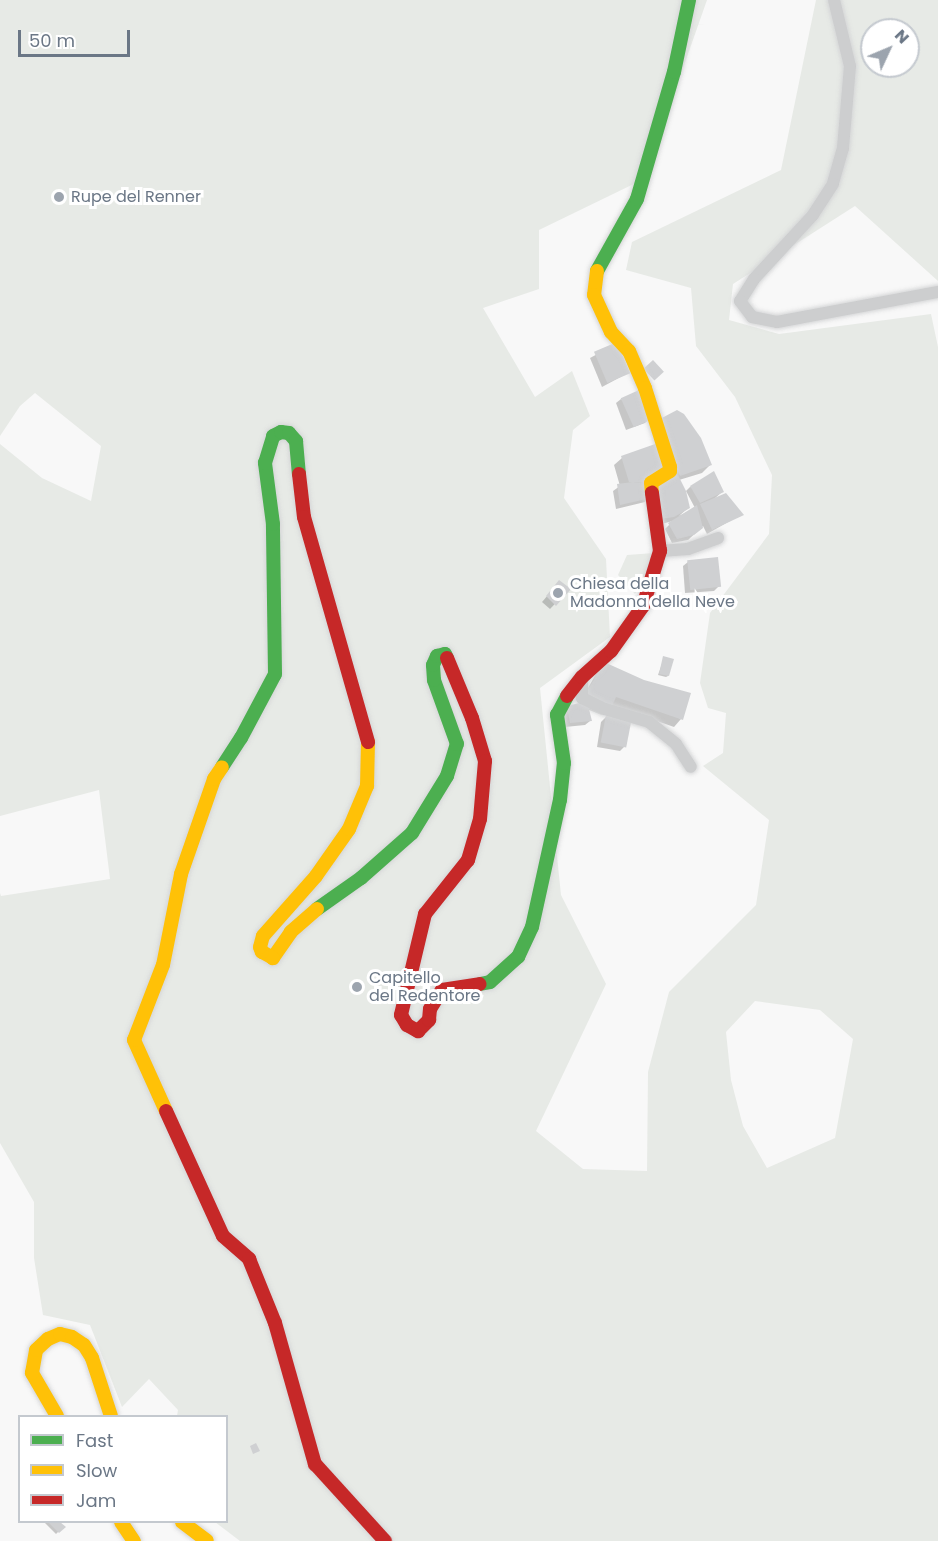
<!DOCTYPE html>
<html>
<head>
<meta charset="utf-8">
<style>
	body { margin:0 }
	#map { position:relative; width:938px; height:1541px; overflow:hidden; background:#f8f8f8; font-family:Poppins,sans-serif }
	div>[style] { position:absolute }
	.green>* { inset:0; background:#e7eae6 }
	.shadow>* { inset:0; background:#0003 }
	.building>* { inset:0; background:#cfd0d2; transform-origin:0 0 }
	.roads { filter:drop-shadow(0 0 2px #d5d6d7) drop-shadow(0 0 2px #d5d6d7) }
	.street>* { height:12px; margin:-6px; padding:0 6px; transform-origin:6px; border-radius:6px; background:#cdcecf }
	.fast>* { height:14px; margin:-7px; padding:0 7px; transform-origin:7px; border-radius:7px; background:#4caf50 }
	.slow>* { height:14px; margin:-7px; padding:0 7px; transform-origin:7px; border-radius:7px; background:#ffc107 }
	.jam>* { height:14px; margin:-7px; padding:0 7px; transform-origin:7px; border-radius:7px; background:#c62828 }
	.dots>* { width:16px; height:16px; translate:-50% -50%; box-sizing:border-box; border:3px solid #fff; border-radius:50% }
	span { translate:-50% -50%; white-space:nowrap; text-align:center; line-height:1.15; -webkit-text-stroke:6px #fff; paint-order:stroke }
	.poi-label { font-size:16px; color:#6b7786 }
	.left { translate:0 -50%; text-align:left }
	.legend { position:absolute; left:18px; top:1415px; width:210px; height:108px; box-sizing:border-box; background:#fff; border:2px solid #c4c9cf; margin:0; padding:8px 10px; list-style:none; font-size:18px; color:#6b7786 }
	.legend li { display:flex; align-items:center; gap:12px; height:30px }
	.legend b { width:30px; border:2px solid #c4c9cf }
	.north { position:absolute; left:860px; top:18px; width:60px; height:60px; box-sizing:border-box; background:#fff; border:2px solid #c4c9cf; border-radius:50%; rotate:46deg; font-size:16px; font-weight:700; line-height:24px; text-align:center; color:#6b7786 }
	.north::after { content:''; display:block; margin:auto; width:21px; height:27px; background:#9ca4ae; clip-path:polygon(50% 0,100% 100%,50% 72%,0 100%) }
	.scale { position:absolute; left:18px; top:30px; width:112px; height:27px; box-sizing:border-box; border:3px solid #6b7786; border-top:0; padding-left:8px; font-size:18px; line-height:21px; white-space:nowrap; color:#6b7786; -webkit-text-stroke:4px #fff; paint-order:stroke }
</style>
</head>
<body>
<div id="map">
	<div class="green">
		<div style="clip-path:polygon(evenodd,0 0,707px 0,644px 179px,539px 230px,539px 289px,483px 308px,535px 397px,572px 371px,590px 416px,573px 430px,564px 498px,606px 559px,610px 637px,540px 688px,561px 895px,606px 984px,536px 1131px,583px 1169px,647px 1171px,648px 1072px,669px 992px,756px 905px,769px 820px,703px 766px,723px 753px,726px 713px,708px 708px,700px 683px,710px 613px,769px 534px,772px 475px,735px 397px,696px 346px,691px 288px,626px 270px,632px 242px,781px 170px,816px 0,938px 0,938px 281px,855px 206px,733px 284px,729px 320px,779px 334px,931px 314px,938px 347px,938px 1541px,240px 1541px,215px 1522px,226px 1522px,226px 1416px,177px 1416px,178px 1410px,149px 1379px,122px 1407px,90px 1325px,43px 1315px,34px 1258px,34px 1202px,0 1143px,0 893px,1px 896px,110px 879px,99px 790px,0 816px,0 444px,42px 478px,91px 501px,101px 446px,35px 393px,20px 406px,0 436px,0 0,872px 30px,908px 30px,908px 66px,872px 66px,872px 30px,0 0,755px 1001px,820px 1010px,853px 1039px,835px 1138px,767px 1168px,743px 1126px,731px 1080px,726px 1032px,755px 1001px)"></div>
		<div style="clip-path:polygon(654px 553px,642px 585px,635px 594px,618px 575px,627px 555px)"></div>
	</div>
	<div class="shadow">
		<div style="clip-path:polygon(616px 344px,628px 373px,602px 387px,590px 358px)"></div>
		<div style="clip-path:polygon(621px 399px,650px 418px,645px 423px,626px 430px,616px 403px)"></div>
		<div style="clip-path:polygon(622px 458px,710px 465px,702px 473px,679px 480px,688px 508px,679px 516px,695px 508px,686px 491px,690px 487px,722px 492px,714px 499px,742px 514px,707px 534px,703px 526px,688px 540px,672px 543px,665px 529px,673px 521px,653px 526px,649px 498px,645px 502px,616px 509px,613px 491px,620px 486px,614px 465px)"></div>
		<div style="clip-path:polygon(688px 562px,719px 586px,714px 591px,685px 593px,683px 566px)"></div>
		<div style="clip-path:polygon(555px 587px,569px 589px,550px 609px,542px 602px)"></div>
		<div style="clip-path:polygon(664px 658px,668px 676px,666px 677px,658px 675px)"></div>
		<div style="clip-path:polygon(597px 672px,681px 719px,674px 727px,611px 705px,602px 715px,587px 709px,590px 721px,585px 725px,565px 727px,563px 712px,579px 704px)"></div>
		<div style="clip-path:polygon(606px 717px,625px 746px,620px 751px,597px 747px,601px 722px)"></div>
		<div style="clip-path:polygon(44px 1522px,58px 1522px,63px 1527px,56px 1534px)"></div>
	</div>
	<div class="building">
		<div style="left:617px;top:342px;width:34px;height:25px;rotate:67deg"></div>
		<div style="left:653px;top:360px;width:16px;height:13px;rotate:47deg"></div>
		<div style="left:639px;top:390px;width:32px;height:20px;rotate:66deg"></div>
		<div style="clip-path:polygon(677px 410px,684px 414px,701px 438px,712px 465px,680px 476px,658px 420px)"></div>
		<div style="clip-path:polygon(658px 443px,664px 465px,647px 483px,629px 482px,621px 456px)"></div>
		<div style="clip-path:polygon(714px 471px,724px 492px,700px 503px,690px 486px)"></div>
		<div style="clip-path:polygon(678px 475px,686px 491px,690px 508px,674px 517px,660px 519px,654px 483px,667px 476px)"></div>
		<div style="clip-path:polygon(633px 482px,648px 484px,651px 498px,620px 505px,617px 484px)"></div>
		<div style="clip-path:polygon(726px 493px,744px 515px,712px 530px,700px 504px)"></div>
		<div style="clip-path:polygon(697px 505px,703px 528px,694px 535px,677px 539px,668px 523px)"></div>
		<div style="left:718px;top:557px;width:30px;height:31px;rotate:84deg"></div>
		<div style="clip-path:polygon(559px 580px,571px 589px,556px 606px,546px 596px)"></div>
		<div style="clip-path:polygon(663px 656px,674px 659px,669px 676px,659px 674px)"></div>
		<div style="clip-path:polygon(604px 662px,644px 680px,691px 693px,683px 720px,616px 697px,611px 708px,584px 697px)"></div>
		<div style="clip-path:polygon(587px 701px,592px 721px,570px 723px,567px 706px)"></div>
		<div style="left:606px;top:715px;width:26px;height:28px;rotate:11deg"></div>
		<div style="clip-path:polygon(256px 1443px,260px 1451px,253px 1454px,250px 1446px)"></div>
		<div style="clip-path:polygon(48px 1522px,60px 1522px,66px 1527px,59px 1533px)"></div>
	</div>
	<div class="roads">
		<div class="street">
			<div style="left:834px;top:0;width:68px;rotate:76.4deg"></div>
			<div style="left:850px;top:66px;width:82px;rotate:94.9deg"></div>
			<div style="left:843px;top:148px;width:37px;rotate:106deg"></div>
			<div style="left:833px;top:184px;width:37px;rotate:123deg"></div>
			<div style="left:813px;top:215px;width:87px;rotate:132.7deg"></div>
			<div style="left:754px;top:279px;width:26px;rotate:122deg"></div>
			<div style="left:740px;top:301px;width:20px;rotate:53deg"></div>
			<div style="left:752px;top:317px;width:25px;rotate:11deg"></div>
			<div style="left:777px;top:322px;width:164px;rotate:-10.6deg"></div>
			<div style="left:660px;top:551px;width:28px;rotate:-4deg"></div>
			<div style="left:688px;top:549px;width:32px;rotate:-20deg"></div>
			<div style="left:582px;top:677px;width:21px;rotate:90deg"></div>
			<div style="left:582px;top:698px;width:25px;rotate:26deg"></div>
			<div style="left:605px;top:709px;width:46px;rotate:16.5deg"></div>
			<div style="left:649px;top:722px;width:35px;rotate:39deg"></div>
			<div style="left:676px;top:744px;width:27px;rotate:57deg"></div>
		</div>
		<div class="fast">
			<div style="left:597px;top:271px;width:82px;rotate:-60.9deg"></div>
			<div style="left:637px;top:199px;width:132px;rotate:-73.8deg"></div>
			<div style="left:674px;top:72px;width:74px;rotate:-78.2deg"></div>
			<div style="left:222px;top:767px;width:35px;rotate:-57deg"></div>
			<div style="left:241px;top:738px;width:72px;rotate:-62deg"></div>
			<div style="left:275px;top:674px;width:150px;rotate:-90.8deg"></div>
			<div style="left:273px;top:524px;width:62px;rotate:-97.5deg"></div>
			<div style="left:265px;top:463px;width:28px;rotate:-73deg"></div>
			<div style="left:273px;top:436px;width:9px;rotate:-27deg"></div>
			<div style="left:281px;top:432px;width:8px;rotate:7deg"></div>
			<div style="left:289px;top:433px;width:11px;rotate:49deg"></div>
			<div style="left:296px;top:441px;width:33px;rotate:85deg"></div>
			<div style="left:317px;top:909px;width:54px;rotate:-35.2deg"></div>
			<div style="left:361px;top:878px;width:68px;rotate:-41.4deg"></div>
			<div style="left:412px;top:833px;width:67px;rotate:-58.4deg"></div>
			<div style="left:447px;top:776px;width:34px;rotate:-73deg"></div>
			<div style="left:457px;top:744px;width:68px;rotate:-109.8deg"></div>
			<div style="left:434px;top:680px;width:15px;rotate:-94deg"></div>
			<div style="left:433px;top:665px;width:10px;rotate:-66deg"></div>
			<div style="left:437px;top:656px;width:8px;rotate:-14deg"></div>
			<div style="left:445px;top:654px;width:4px;rotate:63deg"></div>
			<div style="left:480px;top:984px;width:10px;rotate:-11deg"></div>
			<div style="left:490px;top:982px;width:38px;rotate:-42deg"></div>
			<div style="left:518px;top:957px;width:33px;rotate:-65deg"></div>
			<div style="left:532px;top:927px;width:130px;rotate:-77.6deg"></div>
			<div style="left:560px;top:800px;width:37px;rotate:-84deg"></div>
			<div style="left:564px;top:763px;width:49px;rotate:-98.3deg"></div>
			<div style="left:557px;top:715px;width:21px;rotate:-62deg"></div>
		</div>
		<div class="slow">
			<div style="left:597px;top:271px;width:24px;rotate:97deg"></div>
			<div style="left:594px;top:295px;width:41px;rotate:65.3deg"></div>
			<div style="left:611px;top:332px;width:26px;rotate:47deg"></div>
			<div style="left:629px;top:351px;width:40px;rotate:66.6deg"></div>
			<div style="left:645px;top:388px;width:83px;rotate:72.4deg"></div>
			<div style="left:670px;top:467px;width:4px;rotate:90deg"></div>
			<div style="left:670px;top:471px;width:22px;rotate:148deg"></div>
			<div style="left:651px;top:483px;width:10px;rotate:84deg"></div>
			<div style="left:317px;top:909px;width:35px;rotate:139deg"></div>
			<div style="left:291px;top:932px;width:32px;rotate:125deg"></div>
			<div style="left:273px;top:958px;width:13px;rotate:-151deg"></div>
			<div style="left:262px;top:952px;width:5px;rotate:-112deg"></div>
			<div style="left:260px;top:947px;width:11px;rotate:-75deg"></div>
			<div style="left:263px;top:936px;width:80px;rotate:-48.5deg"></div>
			<div style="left:316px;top:876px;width:57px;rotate:-54.9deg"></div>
			<div style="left:349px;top:829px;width:47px;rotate:-67.3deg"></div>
			<div style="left:367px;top:786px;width:44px;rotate:-88.7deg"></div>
			<div style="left:166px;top:1111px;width:78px;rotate:-114.3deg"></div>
			<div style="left:134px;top:1040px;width:80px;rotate:-68.9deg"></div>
			<div style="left:163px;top:965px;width:93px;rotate:-78.8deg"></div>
			<div style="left:181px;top:874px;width:101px;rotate:-70.8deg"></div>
			<div style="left:214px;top:779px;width:14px;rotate:-56deg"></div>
			<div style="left:57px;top:1416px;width:50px;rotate:-120.2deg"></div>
			<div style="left:32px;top:1373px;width:23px;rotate:-80deg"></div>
			<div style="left:36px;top:1350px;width:16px;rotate:-43deg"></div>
			<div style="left:48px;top:1339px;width:13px;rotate:-23deg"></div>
			<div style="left:60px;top:1334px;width:12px;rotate:14deg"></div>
			<div style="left:72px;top:1337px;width:14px;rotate:34deg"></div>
			<div style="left:84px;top:1345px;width:15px;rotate:58deg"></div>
			<div style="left:92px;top:1358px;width:61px;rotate:71.9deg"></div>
			<div style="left:121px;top:1522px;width:23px;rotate:56deg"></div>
			<div style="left:182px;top:1522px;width:31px;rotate:37deg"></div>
		</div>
		<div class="jam">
			<div style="left:299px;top:474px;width:43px;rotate:83.4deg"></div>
			<div style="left:304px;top:517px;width:234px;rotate:74.1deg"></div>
			<div style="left:447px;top:658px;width:65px;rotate:67.4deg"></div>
			<div style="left:472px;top:718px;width:45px;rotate:73.2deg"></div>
			<div style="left:485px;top:761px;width:58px;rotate:94.9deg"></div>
			<div style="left:480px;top:819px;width:43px;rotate:106.3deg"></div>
			<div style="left:468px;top:860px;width:69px;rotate:128.5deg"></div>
			<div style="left:425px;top:914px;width:104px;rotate:103.4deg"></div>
			<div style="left:401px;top:1015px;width:12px;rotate:59deg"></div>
			<div style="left:407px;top:1025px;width:13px;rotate:29deg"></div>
			<div style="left:418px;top:1031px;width:16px;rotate:-45deg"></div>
			<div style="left:429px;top:1020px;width:11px;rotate:-85deg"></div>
			<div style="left:430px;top:1009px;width:22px;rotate:-58deg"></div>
			<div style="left:442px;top:990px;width:38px;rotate:-9deg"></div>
			<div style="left:567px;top:696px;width:24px;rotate:-52deg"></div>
			<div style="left:582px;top:677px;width:39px;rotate:-42deg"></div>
			<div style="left:611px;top:651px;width:55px;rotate:-54.6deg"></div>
			<div style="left:643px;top:606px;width:58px;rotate:-72.8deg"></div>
			<div style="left:660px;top:551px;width:59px;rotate:-97.9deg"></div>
			<div style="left:166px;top:1111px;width:137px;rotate:65.5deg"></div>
			<div style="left:223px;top:1236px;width:35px;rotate:41deg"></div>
			<div style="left:249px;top:1259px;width:69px;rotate:67.9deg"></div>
			<div style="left:275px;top:1323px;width:147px;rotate:74.2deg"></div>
			<div style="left:315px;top:1464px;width:104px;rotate:47.7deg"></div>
		</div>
	</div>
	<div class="dots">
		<div style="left:59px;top:197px;background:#9ca4ae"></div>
		<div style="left:558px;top:593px;background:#9ca4ae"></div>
		<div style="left:357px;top:987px;background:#9ca4ae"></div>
	</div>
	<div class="poi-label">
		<span class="left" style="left:71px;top:197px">Rupe del Renner</span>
		<span class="left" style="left:570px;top:593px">Chiesa della<br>Madonna della Neve</span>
		<span class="left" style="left:369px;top:987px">Capitello<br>del Redentore</span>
	</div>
	<ul class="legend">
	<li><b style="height:8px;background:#4caf50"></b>Fast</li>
	<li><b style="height:8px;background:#ffc107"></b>Slow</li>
	<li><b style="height:8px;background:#c62828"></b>Jam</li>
	</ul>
	<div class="north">N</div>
	<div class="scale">50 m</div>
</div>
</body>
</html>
